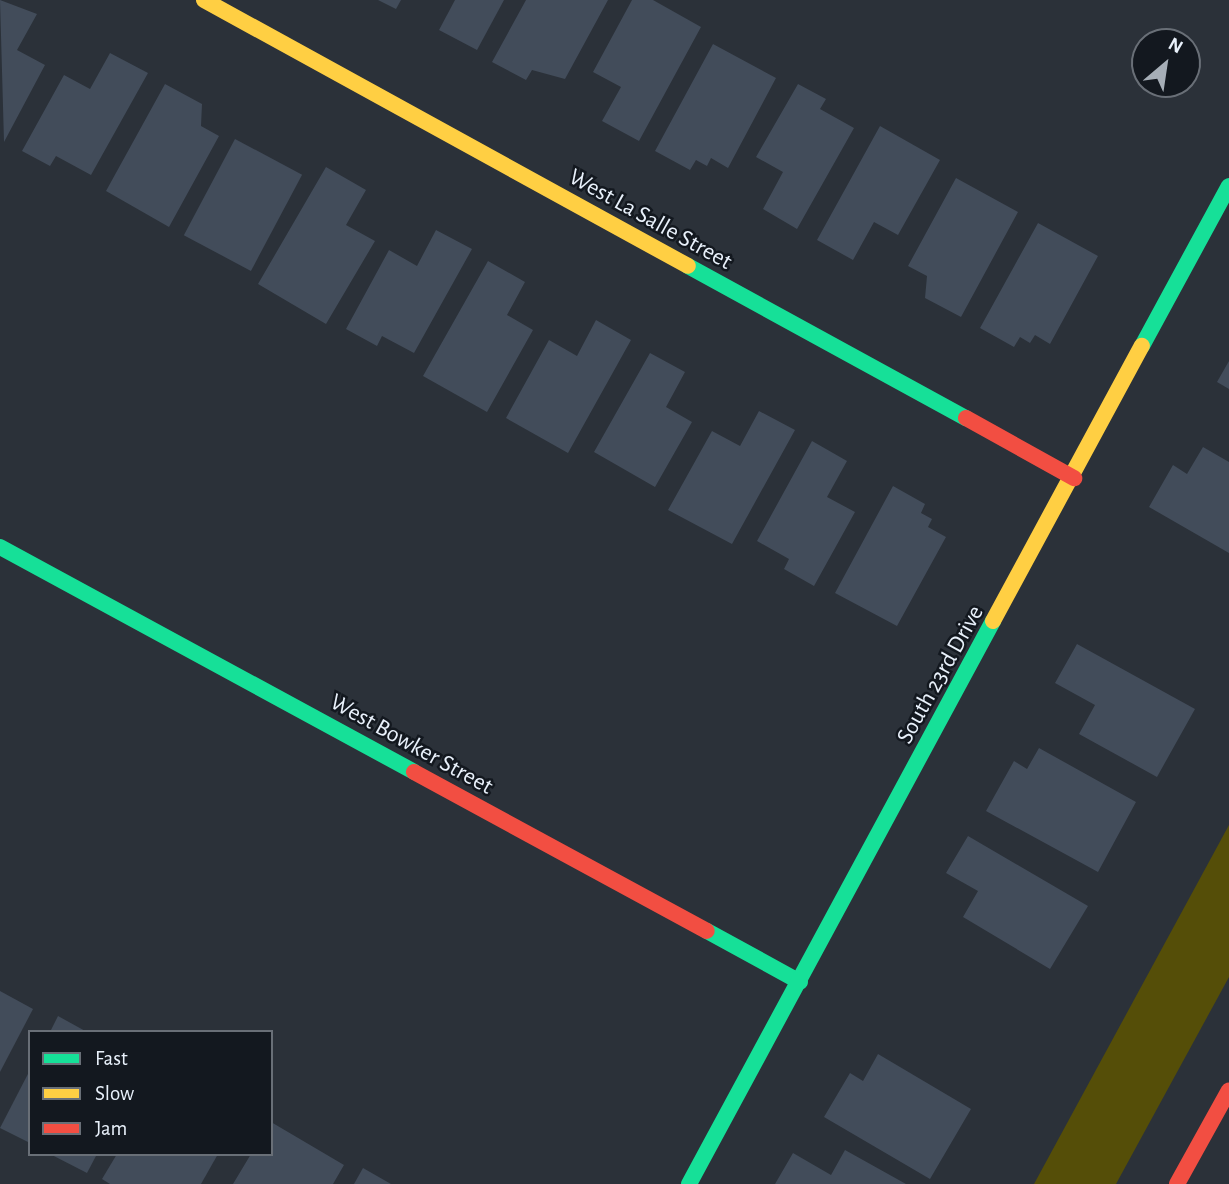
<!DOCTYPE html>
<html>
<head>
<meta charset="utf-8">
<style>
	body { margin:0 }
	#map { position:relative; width:1229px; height:1184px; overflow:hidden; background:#2b3139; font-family:"Alegreya Sans",sans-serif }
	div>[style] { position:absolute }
	.green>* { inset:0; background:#554e08 }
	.building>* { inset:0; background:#424c5a; transform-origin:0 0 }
	.fast>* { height:16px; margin:-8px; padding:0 8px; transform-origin:8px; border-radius:8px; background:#16e098 }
	.slow>* { height:16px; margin:-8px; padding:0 8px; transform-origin:8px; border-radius:8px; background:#ffcf43 }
	.jam>* { height:16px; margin:-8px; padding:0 8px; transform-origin:8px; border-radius:8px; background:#f24e42 }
	span { translate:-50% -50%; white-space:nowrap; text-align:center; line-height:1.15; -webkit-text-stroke:5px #13181f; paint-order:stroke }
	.street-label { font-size:24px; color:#e9f1fb }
	.legend { position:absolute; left:28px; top:1030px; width:245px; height:126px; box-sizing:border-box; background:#13181f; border:2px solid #696f77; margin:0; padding:9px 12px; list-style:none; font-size:21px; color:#e9f1fb }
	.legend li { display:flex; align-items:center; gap:14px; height:35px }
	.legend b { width:35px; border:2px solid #696f77 }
	.north { position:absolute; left:1131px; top:28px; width:70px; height:70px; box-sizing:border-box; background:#13181f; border:2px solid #696f77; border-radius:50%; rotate:29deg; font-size:19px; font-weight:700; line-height:28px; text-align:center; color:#e9f1fb }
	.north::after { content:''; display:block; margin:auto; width:24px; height:32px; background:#a6aeb7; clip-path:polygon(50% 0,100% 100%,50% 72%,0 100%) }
</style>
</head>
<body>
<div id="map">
	<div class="green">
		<div style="clip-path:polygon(1229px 825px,1229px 977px,1116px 1184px,1034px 1184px)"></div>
	</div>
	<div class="building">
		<div style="clip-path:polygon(0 0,37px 14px,17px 50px,45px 65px,4px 142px)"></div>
		<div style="clip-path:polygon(378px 0,401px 0,396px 9px)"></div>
		<div style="clip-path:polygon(455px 0,504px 0,477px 50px,439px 30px)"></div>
		<div style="clip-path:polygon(526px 0,608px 0,565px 79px,532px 70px,526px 80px,492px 62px)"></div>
		<div style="clip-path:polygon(632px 0,653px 0,701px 27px,639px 141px,602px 121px,621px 87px,593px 72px)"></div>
		<div style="clip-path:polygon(713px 44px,776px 78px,728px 168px,711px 158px,707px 166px,696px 160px,690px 170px,655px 151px)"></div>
		<div style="clip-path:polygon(110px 53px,148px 73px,91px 175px,56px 156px,50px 166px,22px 151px,64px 75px,90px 89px)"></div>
		<div style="clip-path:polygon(165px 84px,202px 104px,201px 126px,219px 136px,169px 227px,106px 191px)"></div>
		<div style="clip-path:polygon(798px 84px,826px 99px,820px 109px,854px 128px,797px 229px,763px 209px,783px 172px,756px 157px)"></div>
		<div style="clip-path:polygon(880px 126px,940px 160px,898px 235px,874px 222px,853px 260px,817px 240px)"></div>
		<div style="left:235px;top:139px;width:76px;height:109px;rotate:28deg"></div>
		<div style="clip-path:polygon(326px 167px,366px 190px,346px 225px,375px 241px,326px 324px,258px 284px)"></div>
		<div style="clip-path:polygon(956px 178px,1018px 212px,961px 317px,925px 298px,927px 276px,908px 266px)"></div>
		<div style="clip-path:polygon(1038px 223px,1098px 256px,1050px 344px,1035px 335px,1030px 343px,1020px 337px,1014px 347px,980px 328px)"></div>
		<div style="clip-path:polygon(436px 230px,472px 249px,414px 353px,382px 336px,377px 346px,346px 329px,389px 250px,417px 266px)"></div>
		<div style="clip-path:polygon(488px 261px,525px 282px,507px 315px,533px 330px,487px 412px,423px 376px)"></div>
		<div style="clip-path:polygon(596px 320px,631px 340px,568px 453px,506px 418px,549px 340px,577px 356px)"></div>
		<div style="clip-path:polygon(650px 353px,685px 372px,666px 407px,692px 422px,655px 487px,594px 452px)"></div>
		<div style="clip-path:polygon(1229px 361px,1229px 389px,1217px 382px)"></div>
		<div style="clip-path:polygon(759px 411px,795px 430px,732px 544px,668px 510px,712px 431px,740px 446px)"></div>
		<div style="clip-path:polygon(812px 441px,847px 461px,827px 497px,855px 512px,814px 586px,784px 569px,789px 559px,757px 541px)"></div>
		<div style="clip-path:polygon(1203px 447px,1229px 462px,1229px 553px,1149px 507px,1173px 465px,1187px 474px)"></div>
		<div style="clip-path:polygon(893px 486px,925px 504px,921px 513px,932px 519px,928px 527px,946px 537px,897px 626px,835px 593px)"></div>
		<div style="clip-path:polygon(1077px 644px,1195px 709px,1157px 777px,1079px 734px,1095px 705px,1055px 683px)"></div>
		<div style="clip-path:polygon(1039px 748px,1136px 802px,1098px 872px,986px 811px,1014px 761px,1027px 769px)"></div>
		<div style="clip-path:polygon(968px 836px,1088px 906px,1050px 969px,963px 917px,978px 891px,946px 873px)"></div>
		<div style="clip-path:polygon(0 991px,33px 1009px,0 1072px)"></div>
		<div style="clip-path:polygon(58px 1016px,87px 1032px,50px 1032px)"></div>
		<div style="clip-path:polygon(878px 1054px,971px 1109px,930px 1179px,824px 1117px,850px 1073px,863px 1081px)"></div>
		<div style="clip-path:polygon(30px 1070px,30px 1143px,0 1128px)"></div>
		<div style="clip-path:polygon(271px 1122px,344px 1165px,333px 1184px,233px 1184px,251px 1154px,271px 1154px)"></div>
		<div style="clip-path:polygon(845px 1150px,906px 1184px,775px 1184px,793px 1153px,831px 1175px)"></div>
		<div style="clip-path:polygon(50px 1154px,97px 1154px,87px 1173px)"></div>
		<div style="clip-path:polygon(117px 1154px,218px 1154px,201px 1184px,110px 1184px,102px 1179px)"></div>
		<div style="clip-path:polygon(363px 1168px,391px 1184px,354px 1184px)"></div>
	</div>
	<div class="fast">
		<div style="left:688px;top:266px;width:317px;rotate:28.7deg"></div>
		<div style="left:1142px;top:346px;width:182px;rotate:-61.5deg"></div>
		<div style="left:0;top:547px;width:471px;rotate:28.5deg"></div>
		<div style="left:707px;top:931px;width:106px;rotate:28.7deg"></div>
		<div style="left:689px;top:1184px;width:640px;rotate:-61.63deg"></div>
	</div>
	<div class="slow">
		<div style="left:204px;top:0;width:552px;rotate:28.79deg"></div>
		<div style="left:993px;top:621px;width:313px;rotate:-61.6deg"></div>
	</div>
	<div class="jam">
		<div style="left:966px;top:418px;width:124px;rotate:29.1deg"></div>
		<div style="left:414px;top:772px;width:333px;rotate:28.5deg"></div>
		<div style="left:1177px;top:1184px;width:107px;rotate:-61deg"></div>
	</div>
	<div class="street-label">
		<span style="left:650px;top:220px;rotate:29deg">West La Salle Street</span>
		<span style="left:941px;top:675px;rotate:-61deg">South 23rd Drive</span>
		<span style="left:411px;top:745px;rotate:29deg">West Bowker Street</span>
	</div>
	<ul class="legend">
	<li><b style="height:9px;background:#16e098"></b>Fast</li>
	<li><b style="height:9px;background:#ffcf43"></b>Slow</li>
	<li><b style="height:9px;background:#f24e42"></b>Jam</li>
	</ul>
	<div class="north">N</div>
</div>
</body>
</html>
